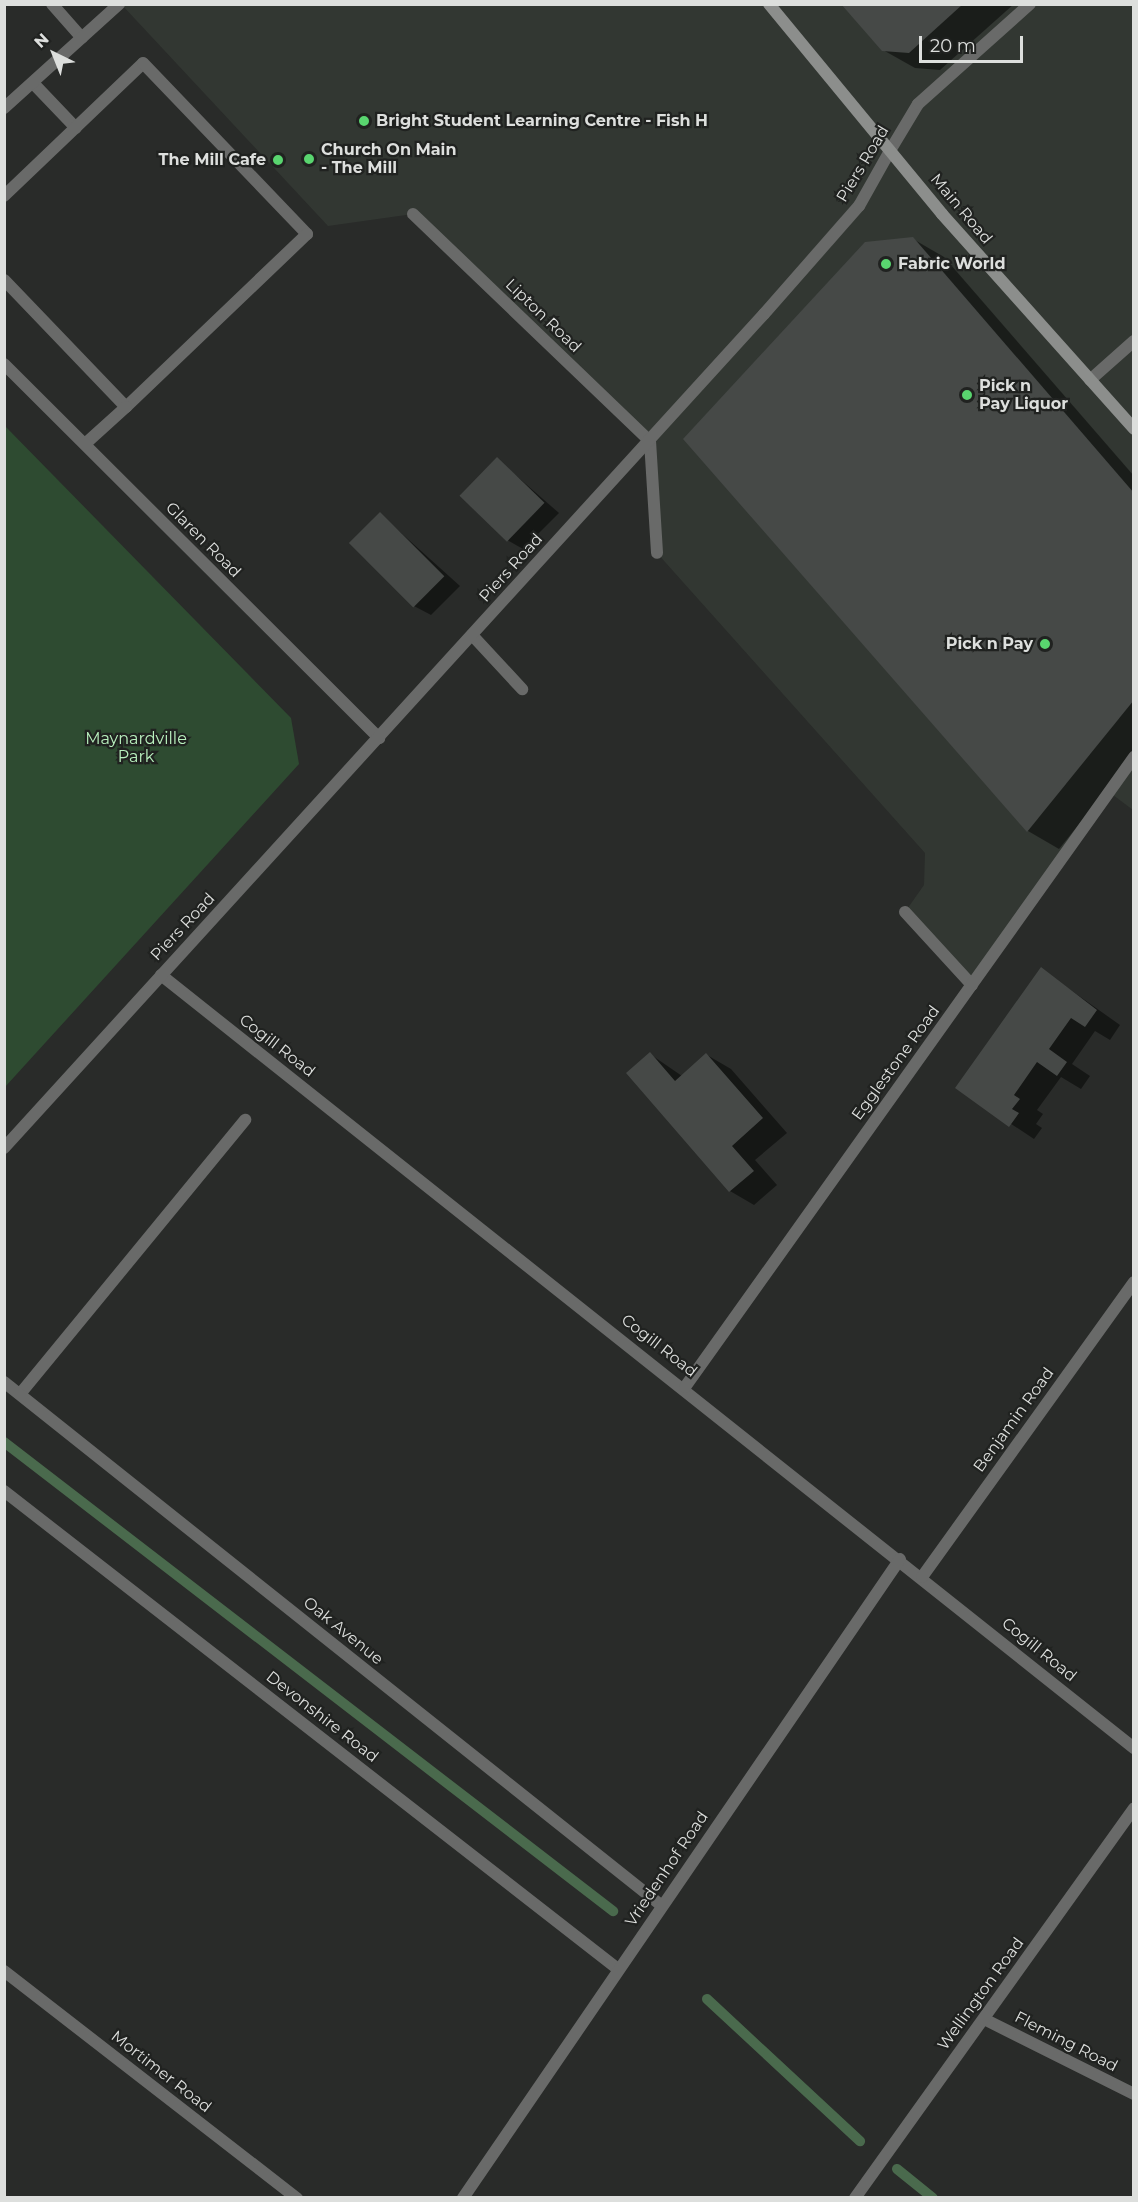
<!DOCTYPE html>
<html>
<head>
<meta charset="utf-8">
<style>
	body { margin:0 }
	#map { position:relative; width:1138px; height:2202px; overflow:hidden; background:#292b29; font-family:Montserrat,sans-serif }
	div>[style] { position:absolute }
	.built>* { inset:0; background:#323732 }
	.green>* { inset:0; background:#2e4b31 }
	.shadow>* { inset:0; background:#0007 }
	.stream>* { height:10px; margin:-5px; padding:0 5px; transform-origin:5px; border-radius:5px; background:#4a6a4d }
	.building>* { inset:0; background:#464947; transform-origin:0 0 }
	.service>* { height:12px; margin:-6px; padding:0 6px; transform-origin:6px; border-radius:6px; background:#696a69 }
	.minor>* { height:12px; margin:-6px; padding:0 6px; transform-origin:6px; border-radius:6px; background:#696a69 }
	.secondary>* { height:12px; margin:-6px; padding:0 6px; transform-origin:6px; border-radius:6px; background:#8c8e8c }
	.dots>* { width:16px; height:16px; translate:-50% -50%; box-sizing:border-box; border:3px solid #202220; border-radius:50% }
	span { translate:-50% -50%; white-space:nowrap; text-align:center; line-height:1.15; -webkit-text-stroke:4.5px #202220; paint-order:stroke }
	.poi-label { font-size:16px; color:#dddfdd; font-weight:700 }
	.left { translate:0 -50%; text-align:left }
	.right { translate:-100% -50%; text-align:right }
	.street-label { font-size:16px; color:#dddfdd }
	.park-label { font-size:16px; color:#b9f1be }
	.frame { position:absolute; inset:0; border:6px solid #dddfdd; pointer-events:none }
	.north { position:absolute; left:24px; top:24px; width:60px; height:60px; -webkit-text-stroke:4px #202220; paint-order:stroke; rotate:317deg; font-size:16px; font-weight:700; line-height:24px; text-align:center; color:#dddfdd }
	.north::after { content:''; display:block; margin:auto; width:21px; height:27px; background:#dddfdd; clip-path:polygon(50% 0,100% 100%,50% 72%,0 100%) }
	.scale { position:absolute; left:919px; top:36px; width:104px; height:27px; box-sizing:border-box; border:3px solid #dddfdd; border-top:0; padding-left:8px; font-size:18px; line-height:21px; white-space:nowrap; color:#dddfdd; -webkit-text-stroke:4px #202220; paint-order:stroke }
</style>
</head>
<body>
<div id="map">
	<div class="built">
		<div style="clip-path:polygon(122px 5px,1133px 5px,1133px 810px,1109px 792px,972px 985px,905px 912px,924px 885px,925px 853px,657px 553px,650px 441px,413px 214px,328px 226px)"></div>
	</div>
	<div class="green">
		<div style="clip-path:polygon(5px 426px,291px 718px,299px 764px,5px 1087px)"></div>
	</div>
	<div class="shadow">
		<div style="clip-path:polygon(843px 4px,1014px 4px,940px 70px,915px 68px,883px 50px)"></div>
		<div style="clip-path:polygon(913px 239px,944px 257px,1134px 476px,1134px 756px,1059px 849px,1028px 831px,685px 439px)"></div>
		<div style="clip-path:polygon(497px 459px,559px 513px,523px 549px,507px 540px)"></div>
		<div style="clip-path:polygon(380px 514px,460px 586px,431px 615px,414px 606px)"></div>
		<div style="clip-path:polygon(1041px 969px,1120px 1025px,1110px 1040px,1095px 1031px,1072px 1064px,1090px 1076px,1081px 1089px,1061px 1077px,1037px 1110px,1043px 1114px,1036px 1124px,1042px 1128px,1034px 1139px,957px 1088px)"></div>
		<div style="clip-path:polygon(650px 1054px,682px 1076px,707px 1055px,731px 1069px,787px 1133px,755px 1160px,777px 1185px,754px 1205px,730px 1191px,628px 1074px)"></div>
	</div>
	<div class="stream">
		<div style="left:4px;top:1442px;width:769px;rotate:37.6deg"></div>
		<div style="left:707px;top:1999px;width:209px;rotate:42.9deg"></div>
		<div style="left:897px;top:2169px;width:46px;rotate:38.9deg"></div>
	</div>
	<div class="building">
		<div style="clip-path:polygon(841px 4px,963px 4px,909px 53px,882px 51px)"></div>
		<div style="clip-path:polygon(913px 237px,1134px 493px,1134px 700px,1027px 832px,683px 439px,865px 242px)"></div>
		<div style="left:497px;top:457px;width:66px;height:54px;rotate:44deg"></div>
		<div style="left:380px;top:512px;width:91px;height:44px;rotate:45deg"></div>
		<div style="clip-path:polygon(1041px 967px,1097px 1010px,1085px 1027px,1071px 1018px,1049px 1049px,1067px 1062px,1057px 1076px,1037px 1062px,1014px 1095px,1020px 1099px,1012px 1109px,1019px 1113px,1009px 1127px,955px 1088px)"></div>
		<div style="clip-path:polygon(650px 1052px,675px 1081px,706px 1053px,763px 1118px,732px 1146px,754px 1171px,729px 1192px,626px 1073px)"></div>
	</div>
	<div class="service">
		<div style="left:52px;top:4px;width:45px;rotate:48.6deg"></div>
		<div style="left:33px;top:83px;width:62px;rotate:46.3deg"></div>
		<div style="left:891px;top:149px;width:52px;rotate:-59deg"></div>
		<div style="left:918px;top:104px;width:150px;rotate:-41.8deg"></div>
		<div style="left:4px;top:196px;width:192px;rotate:-43.7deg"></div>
		<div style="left:143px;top:63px;width:237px;rotate:46.2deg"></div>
		<div style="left:307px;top:234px;width:250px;rotate:136.3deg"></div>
		<div style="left:126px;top:407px;width:176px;rotate:-133.8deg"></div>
		<div style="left:1090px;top:380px;width:59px;rotate:-41.6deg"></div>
		<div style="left:650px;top:441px;width:112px;rotate:86.4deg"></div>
		<div style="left:85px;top:444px;width:55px;rotate:-42.1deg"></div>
		<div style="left:472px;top:635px;width:74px;rotate:47.2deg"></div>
		<div style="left:905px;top:912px;width:99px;rotate:47.5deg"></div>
		<div style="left:20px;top:1394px;width:355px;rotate:-50.6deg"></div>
	</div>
	<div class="minor">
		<div style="left:4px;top:108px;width:155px;rotate:-42.1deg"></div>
		<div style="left:413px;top:214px;width:328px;rotate:43.8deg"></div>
		<div style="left:4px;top:364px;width:530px;rotate:44.92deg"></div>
		<div style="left:161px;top:975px;width:1243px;rotate:38.47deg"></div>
		<div style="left:4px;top:1148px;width:1128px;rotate:-47.66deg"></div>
		<div style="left:764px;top:314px;width:144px;rotate:-48.7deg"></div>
		<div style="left:859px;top:206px;width:65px;rotate:-60.7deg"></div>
		<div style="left:4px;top:1382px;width:841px;rotate:38.53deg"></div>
		<div style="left:685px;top:1387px;width:774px;rotate:-54.52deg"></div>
		<div style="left:4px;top:1491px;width:778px;rotate:37.9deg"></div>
		<div style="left:922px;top:1577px;width:363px;rotate:-54.3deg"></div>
		<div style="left:4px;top:1971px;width:371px;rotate:37.8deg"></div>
		<div style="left:984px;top:2019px;width:168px;rotate:26.6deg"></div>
		<div style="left:463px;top:2198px;width:774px;rotate:-55.63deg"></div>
		<div style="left:855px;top:2198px;width:479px;rotate:-54.4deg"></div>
	</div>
	<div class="secondary">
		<div style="left:769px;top:4px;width:272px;rotate:50.5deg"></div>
		<div style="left:942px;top:214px;width:288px;rotate:48.2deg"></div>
	</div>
	<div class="dots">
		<div style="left:364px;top:121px;background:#59d56f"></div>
		<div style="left:309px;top:159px;background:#59d56f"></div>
		<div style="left:278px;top:160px;background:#59d56f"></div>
		<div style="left:886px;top:264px;background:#59d56f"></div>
		<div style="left:967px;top:395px;background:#59d56f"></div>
		<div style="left:1045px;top:644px;background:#59d56f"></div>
	</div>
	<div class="poi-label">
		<span class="left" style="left:376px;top:121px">Bright Student Learning Centre - Fish H</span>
		<span class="left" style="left:321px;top:159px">Church On Main<br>- The Mill</span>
		<span class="right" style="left:266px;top:160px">The Mill Cafe</span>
		<span class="left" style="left:898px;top:264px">Fabric World</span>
		<span class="left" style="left:979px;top:395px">Pick n<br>Pay Liquor</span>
		<span class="right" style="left:1033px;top:644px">Pick n Pay</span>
	</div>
	<div class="street-label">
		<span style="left:863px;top:164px;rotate:-59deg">Piers Road</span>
		<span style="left:961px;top:209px;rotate:50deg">Main Road</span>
		<span style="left:543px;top:316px;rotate:44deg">Lipton Road</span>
		<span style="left:203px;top:540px;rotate:45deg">Glaren Road</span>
		<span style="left:511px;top:568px;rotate:-48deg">Piers Road</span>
		<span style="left:183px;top:927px;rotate:-47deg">Piers Road</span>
		<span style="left:277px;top:1046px;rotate:38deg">Cogill Road</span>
		<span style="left:896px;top:1063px;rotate:-54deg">Egglestone Road</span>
		<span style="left:659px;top:1346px;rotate:38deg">Cogill Road</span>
		<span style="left:1014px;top:1420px;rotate:-54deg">Benjamin Road</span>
		<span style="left:343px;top:1631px;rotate:39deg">Oak Avenue</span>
		<span style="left:1039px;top:1650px;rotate:39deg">Cogill Road</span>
		<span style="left:322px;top:1717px;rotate:38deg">Devonshire Road</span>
		<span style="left:667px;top:1869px;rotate:-56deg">Vriedenhof Road</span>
		<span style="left:981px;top:1994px;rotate:-54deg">Wellington Road</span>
		<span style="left:1066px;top:2042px;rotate:27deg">Fleming Road</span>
		<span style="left:161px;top:2072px;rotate:38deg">Mortimer Road</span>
	</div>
	<div class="park-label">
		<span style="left:136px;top:748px">Maynardville<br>Park</span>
	</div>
	<div class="frame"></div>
	<div class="north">N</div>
	<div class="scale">20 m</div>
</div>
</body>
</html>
